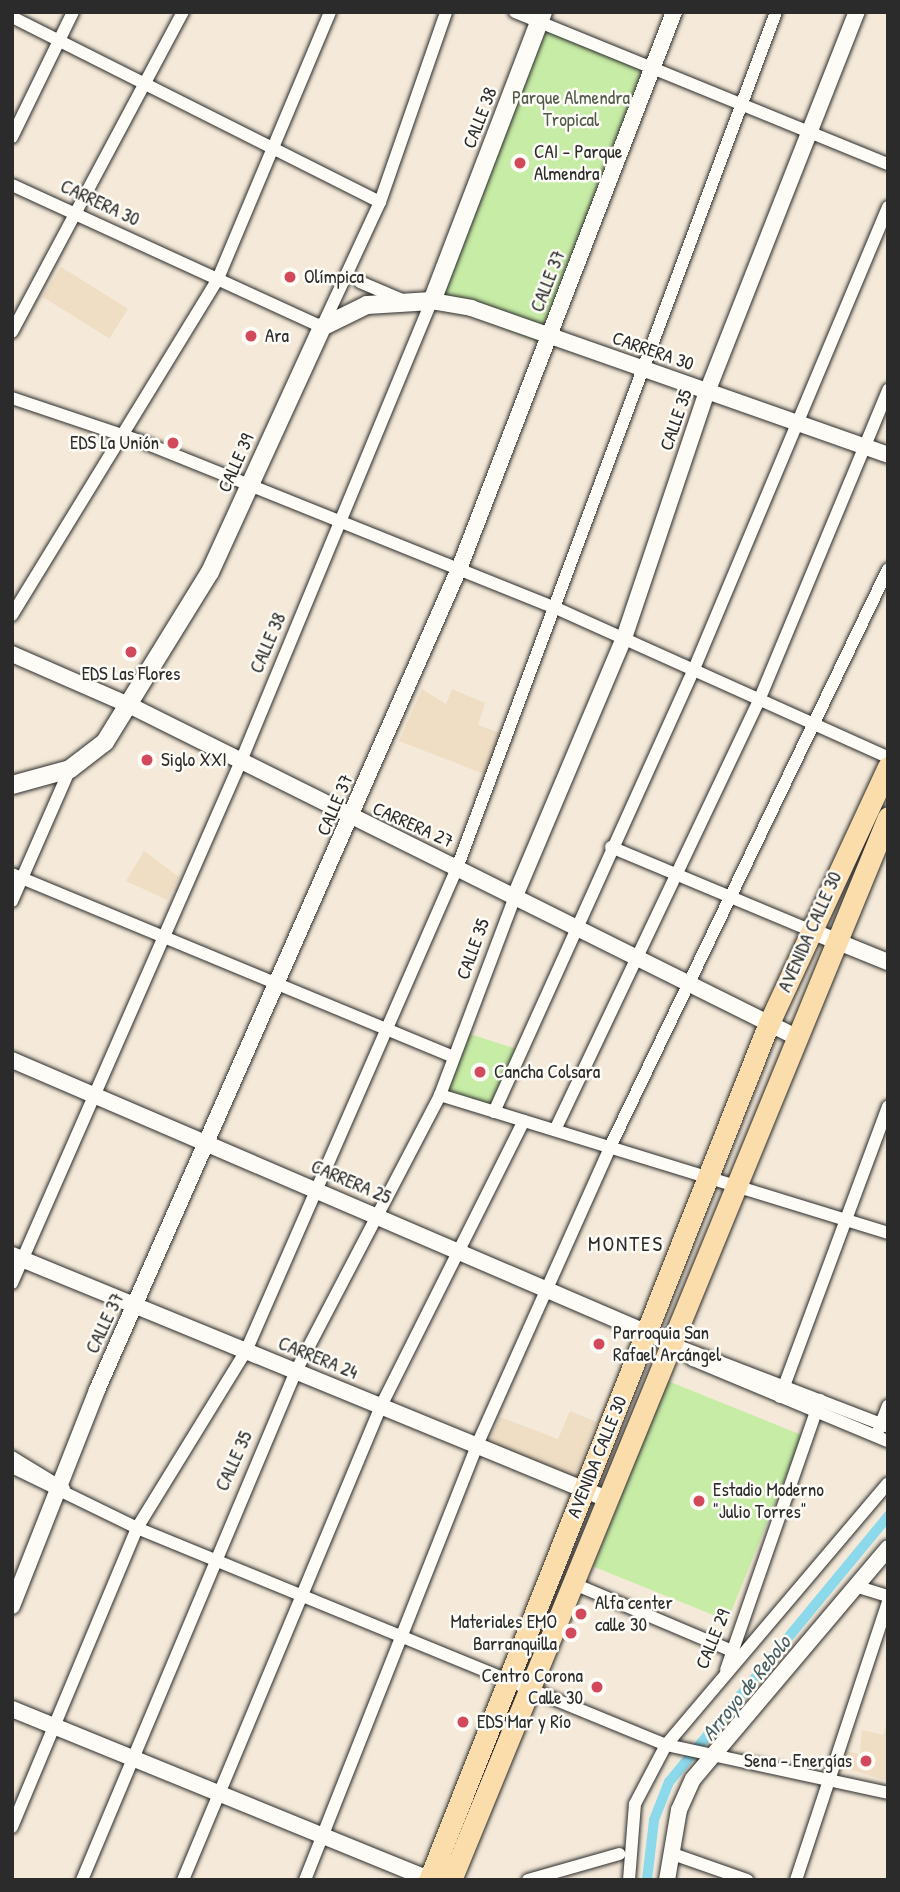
<!DOCTYPE html>
<html>
<head>
<meta charset="utf-8">
<style>
	body { margin:0 }
	#map { position:relative; width:900px; height:1892px; overflow:hidden; background:#f5ead9; font-family:"Patrick Hand",sans-serif }
	div>[style] { position:absolute }
	.built>* { inset:0; background:#efddc4; transform-origin:0 0 }
	.green>* { inset:0; background:#c7eca6; transform-origin:0 0 }
	.canal>* { height:10px; margin:-5px; padding:0 5px; transform-origin:5px; border-radius:5px; background:#8bd9ea }
	.roads { filter:drop-shadow(0 0 2px #2b2b2b) drop-shadow(0 0 2px #2b2b2b) }
	.minor>* { height:12px; margin:-6px; padding:0 6px; transform-origin:6px; border-radius:6px; background:#fdfcf7 }
	.tertiary>* { height:16px; margin:-8px; padding:0 8px; transform-origin:8px; border-radius:8px; background:#fdfcf7 }
	.secondary>* { height:18px; margin:-9px; padding:0 9px; transform-origin:9px; border-radius:9px; background:#fdfcf7 }
	.trunk>* { height:21px; margin:-10.5px; padding:0 10.5px; transform-origin:10.5px; border-radius:10.5px; background:#faddab }
	.dots>* { width:19px; height:19px; translate:-50% -50%; box-sizing:border-box; border:4px solid #fdfcf7; border-radius:50% }
	span { translate:-50% -50%; white-space:nowrap; text-align:center; line-height:1.15; -webkit-text-stroke:5px #fdfcf7; paint-order:stroke }
	.park-label { font-size:19px; color:#525b4a }
	.street-label { font-size:19px; color:#2b2b2b }
	.poi-label { font-size:19px; color:#2b2b2b }
	.left { translate:0 -50%; text-align:left }
	.right { translate:-100% -50%; text-align:right }
	.neighbourhood-label { font-size:21px; color:#2b2b2b; letter-spacing:2px }
	.water-label { font-size:21px; color:#485f64; font-style:italic }
	.frame { position:absolute; inset:0; border:14px solid #2b2b2b; pointer-events:none }
</style>
</head>
<body>
<div id="map">
	<div class="built">
		<div style="left:61px;top:267px;width:79px;height:35px;rotate:32deg"></div>
		<div style="clip-path:polygon(422px 689px,446px 704px,452px 689px,485px 703px,478px 725px,503px 734px,487px 775px,399px 741px)"></div>
		<div style="clip-path:polygon(144px 851px,179px 877px,167px 900px,126px 881px)"></div>
		<div style="clip-path:polygon(570px 1411px,597px 1422px,574px 1478px,489px 1443px,500px 1417px,558px 1439px)"></div>
		<div style="clip-path:polygon(888px 1719px,888px 1781px,842px 1767px,846px 1751px,860px 1754px,862px 1730px,883px 1735px)"></div>
	</div>
	<div class="green">
		<div style="left:539px;top:21px;width:123px;height:300px;rotate:21deg"></div>
		<div style="left:464px;top:1032px;width:59px;height:67px;rotate:18deg"></div>
		<div style="left:668px;top:1381px;width:145px;height:200px;rotate:22deg"></div>
	</div>
	<div class="canal">
		<div style="left:647px;top:1880px;width:60px;rotate:-83.3deg"></div>
		<div style="left:654px;top:1820px;width:41px;rotate:-68.5deg"></div>
		<div style="left:669px;top:1782px;width:345px;rotate:-50.5deg"></div>
	</div>
	<div class="roads">
		<div class="minor">
			<div style="left:515px;top:12px;width:403px;rotate:22.2deg"></div>
			<div style="left:12px;top:17px;width:412px;rotate:26.7deg"></div>
			<div style="left:12px;top:137px;width:139px;rotate:-64deg"></div>
			<div style="left:12px;top:185px;width:341px;rotate:24.6deg"></div>
			<div style="left:322px;top:327px;width:138px;rotate:-65.1deg"></div>
			<div style="left:380px;top:202px;width:201px;rotate:-70.8deg"></div>
			<div style="left:360px;top:282px;width:46px;rotate:23.2deg"></div>
			<div style="left:12px;top:332px;width:363px;rotate:-61.9deg"></div>
			<div style="left:12px;top:398px;width:135px;rotate:18.6deg"></div>
			<div style="left:140px;top:441px;width:450px;rotate:21.9deg"></div>
			<div style="left:558px;top:609px;width:362px;rotate:24.2deg"></div>
			<div style="left:12px;top:615px;width:392px;rotate:-58.5deg"></div>
			<div style="left:217px;top:281px;width:292px;rotate:-67.2deg"></div>
			<div style="left:611px;top:847px;width:215px;rotate:22.7deg"></div>
			<div style="left:12px;top:874px;width:478px;rotate:22.5deg"></div>
			<div style="left:12px;top:901px;width:144px;rotate:-66.3deg"></div>
			<div style="left:440px;top:1095px;width:469px;rotate:17.1deg"></div>
			<div style="left:494px;top:1112px;width:486px;rotate:-65.7deg"></div>
			<div style="left:694px;top:669px;width:501px;rotate:-67.22deg"></div>
			<div style="left:555px;top:1130px;width:478px;rotate:-64.6deg"></div>
			<div style="left:760px;top:698px;width:334px;rotate:-67.4deg"></div>
			<div style="left:12px;top:1283px;width:570px;rotate:-66.31deg"></div>
			<div style="left:241px;top:761px;width:498px;rotate:-67.5deg"></div>
			<div style="left:673px;top:1344px;width:26px;rotate:39deg"></div>
			<div style="left:693px;top:1360px;width:211px;rotate:22.6deg"></div>
			<div style="left:676px;top:1345px;width:227px;rotate:21.1deg"></div>
			<div style="left:780px;top:1397px;width:310px;rotate:-69.6deg"></div>
			<div style="left:879px;top:1429px;width:25px;rotate:-69deg"></div>
			<div style="left:12px;top:1457px;width:61px;rotate:31.6deg"></div>
			<div style="left:12px;top:1467px;width:139px;rotate:26deg"></div>
			<div style="left:137px;top:1528px;width:572px;rotate:22.3deg"></div>
			<div style="left:666px;top:1745px;width:227px;rotate:12.2deg"></div>
			<div style="left:572px;top:1583px;width:174px;rotate:23deg"></div>
			<div style="left:855px;top:1586px;width:34px;rotate:17deg"></div>
			<div style="left:726px;top:1670px;width:286px;rotate:-70.8deg"></div>
			<div style="left:12px;top:1827px;width:324px;rotate:-67.3deg"></div>
			<div style="left:137px;top:1528px;width:208px;rotate:-58.4deg"></div>
			<div style="left:246px;top:1351px;width:527px;rotate:-66.4deg"></div>
			<div style="left:457px;top:868px;width:914px;rotate:-69.56deg"></div>
			<div style="left:670px;top:1853px;width:82px;rotate:19.3deg"></div>
			<div style="left:82px;top:1880px;width:552px;rotate:-67.2deg"></div>
			<div style="left:296px;top:1371px;width:311px;rotate:-62.4deg"></div>
			<div style="left:440px;top:1095px;width:213px;rotate:-69.3deg"></div>
			<div style="left:183px;top:1880px;width:514px;rotate:-67.33deg"></div>
			<div style="left:381px;top:1406px;width:319px;rotate:-63.4deg"></div>
			<div style="left:305px;top:1880px;width:468px;rotate:-68.4deg"></div>
			<div style="left:477px;top:1445px;width:326px;rotate:-65.9deg"></div>
			<div style="left:610px;top:1147px;width:641px;rotate:-64.31deg"></div>
			<div style="left:528px;top:1880px;width:95px;rotate:-15.9deg"></div>
			<div style="left:629px;top:1880px;width:76px;rotate:-85.5deg"></div>
			<div style="left:635px;top:1804px;width:67px;rotate:-62.3deg"></div>
			<div style="left:666px;top:1745px;width:343px;rotate:-49.7deg"></div>
			<div style="left:796px;top:1880px;width:293px;rotate:-71.7deg"></div>
		</div>
		<div class="tertiary">
			<div style="left:432px;top:301px;width:40px;rotate:10deg"></div>
			<div style="left:471px;top:308px;width:442px;rotate:19.4deg"></div>
			<div style="left:12px;top:654px;width:128px;rotate:23.6deg"></div>
			<div style="left:129px;top:705px;width:745px;rotate:26.46deg"></div>
			<div style="left:515px;top:896px;width:280px;rotate:-67.1deg"></div>
			<div style="left:624px;top:638px;width:260px;rotate:-71.4deg"></div>
			<div style="left:707px;top:392px;width:409px;rotate:-68.5deg"></div>
			<div style="left:809px;top:930px;width:85px;rotate:22.1deg"></div>
			<div style="left:12px;top:1060px;width:719px;rotate:23.25deg"></div>
			<div style="left:12px;top:1255px;width:643px;rotate:22.3deg"></div>
			<div style="left:12px;top:1606px;width:232px;rotate:-68.5deg"></div>
			<div style="left:97px;top:1390px;width:897px;rotate:-66.21deg"></div>
			<div style="left:459px;top:569px;width:597px;rotate:-68.89deg"></div>
			<div style="left:12px;top:1709px;width:450px;rotate:22.2deg"></div>
			<div style="left:667px;top:1880px;width:71px;rotate:-80.3deg"></div>
			<div style="left:679px;top:1810px;width:34px;rotate:-66deg"></div>
			<div style="left:693px;top:1779px;width:302px;rotate:-49.8deg"></div>
		</div>
		<div class="secondary">
			<div style="left:12px;top:785px;width:60px;rotate:-15.4deg"></div>
			<div style="left:70px;top:769px;width:44px;rotate:-37.6deg"></div>
			<div style="left:105px;top:742px;width:200px;rotate:-58.3deg"></div>
			<div style="left:210px;top:572px;width:269px;rotate:-65.4deg"></div>
			<div style="left:322px;top:327px;width:50px;rotate:-26.1deg"></div>
			<div style="left:367px;top:305px;width:65px;rotate:-3.5deg"></div>
			<div style="left:432px;top:301px;width:310px;rotate:-69deg"></div>
		</div>
		<div class="trunk">
			<div style="left:429px;top:1880px;width:922px;rotate:-68.36deg"></div>
			<div style="left:769px;top:1023px;width:282px;rotate:-65.1deg"></div>
			<div style="left:451px;top:1880px;width:1149px;rotate:-67.65deg"></div>
		</div>
	</div>
	<div class="dots">
		<div style="left:520px;top:163px;background:#d1495b"></div>
		<div style="left:290px;top:277px;background:#d1495b"></div>
		<div style="left:251px;top:336px;background:#d1495b"></div>
		<div style="left:173px;top:443px;background:#d1495b"></div>
		<div style="left:131px;top:652px;background:#d1495b"></div>
		<div style="left:147px;top:760px;background:#d1495b"></div>
		<div style="left:480px;top:1072px;background:#d1495b"></div>
		<div style="left:599px;top:1344px;background:#d1495b"></div>
		<div style="left:699px;top:1501px;background:#d1495b"></div>
		<div style="left:581px;top:1614px;background:#d1495b"></div>
		<div style="left:571px;top:1633px;background:#d1495b"></div>
		<div style="left:597px;top:1687px;background:#d1495b"></div>
		<div style="left:463px;top:1722px;background:#d1495b"></div>
		<div style="left:866px;top:1761px;background:#d1495b"></div>
	</div>
	<div class="park-label">
		<span style="left:571px;top:109px">Parque Almendra<br>Tropical</span>
	</div>
	<div class="street-label">
		<span style="left:480px;top:118px;rotate:-69deg">CALLE 38</span>
		<span style="left:100px;top:203px;rotate:25deg">CARRERA 30</span>
		<span style="left:548px;top:281px;rotate:-69deg">CALLE 37</span>
		<span style="left:653px;top:351px;rotate:19deg">CARRERA 30</span>
		<span style="left:676px;top:420px;rotate:-71deg">CALLE 35</span>
		<span style="left:236px;top:463px;rotate:-66deg">CALLE 39</span>
		<span style="left:268px;top:643px;rotate:-67deg">CALLE 38</span>
		<span style="left:335px;top:805px;rotate:-67deg">CALLE 37</span>
		<span style="left:413px;top:825px;rotate:24deg">CARRERA 27</span>
		<span style="left:810px;top:932px;rotate:-66deg">AVENIDA CALLE 30</span>
		<span style="left:473px;top:949px;rotate:-70deg">CALLE 35</span>
		<span style="left:351px;top:1182px;rotate:23deg">CARRERA 25</span>
		<span style="left:105px;top:1323px;rotate:-65deg">CALLE 37</span>
		<span style="left:318px;top:1358px;rotate:22deg">CARRERA 24</span>
		<span style="left:597px;top:1457px;rotate:-68deg">AVENIDA CALLE 30</span>
		<span style="left:234px;top:1461px;rotate:-66deg">CALLE 35</span>
		<span style="left:713px;top:1639px;rotate:-68deg">CALLE 29</span>
	</div>
	<div class="poi-label">
		<span class="left" style="left:534px;top:163px">CAI - Parque<br>Almendra</span>
		<span class="left" style="left:304px;top:277px">Olímpica</span>
		<span class="left" style="left:265px;top:336px">Ara</span>
		<span class="right" style="left:159px;top:443px">EDS La Unión</span>
		<span style="left:131px;top:674px">EDS Las Flores</span>
		<span class="left" style="left:161px;top:760px">Siglo XXI</span>
		<span class="left" style="left:494px;top:1072px">Cancha Colsara</span>
		<span class="left" style="left:613px;top:1344px">Parroquia San<br>Rafael Arcángel</span>
		<span class="left" style="left:713px;top:1501px">Estadio Moderno<br>"Julio Torres"</span>
		<span class="left" style="left:595px;top:1614px">Alfa center<br>calle 30</span>
		<span class="right" style="left:557px;top:1633px">Materiales EMO<br>Barranquilla</span>
		<span class="right" style="left:583px;top:1687px">Centro Corona<br>Calle 30</span>
		<span class="left" style="left:477px;top:1722px">EDS Mar y Río</span>
		<span class="right" style="left:852px;top:1761px">Sena - Energías</span>
	</div>
	<div class="neighbourhood-label">
		<span style="left:626px;top:1244px">MONTES</span>
	</div>
	<div class="water-label">
		<span style="left:746px;top:1688px;rotate:-51deg">Arroyo de Rebolo</span>
	</div>
	<div class="frame"></div>
</div>
</body>
</html>
